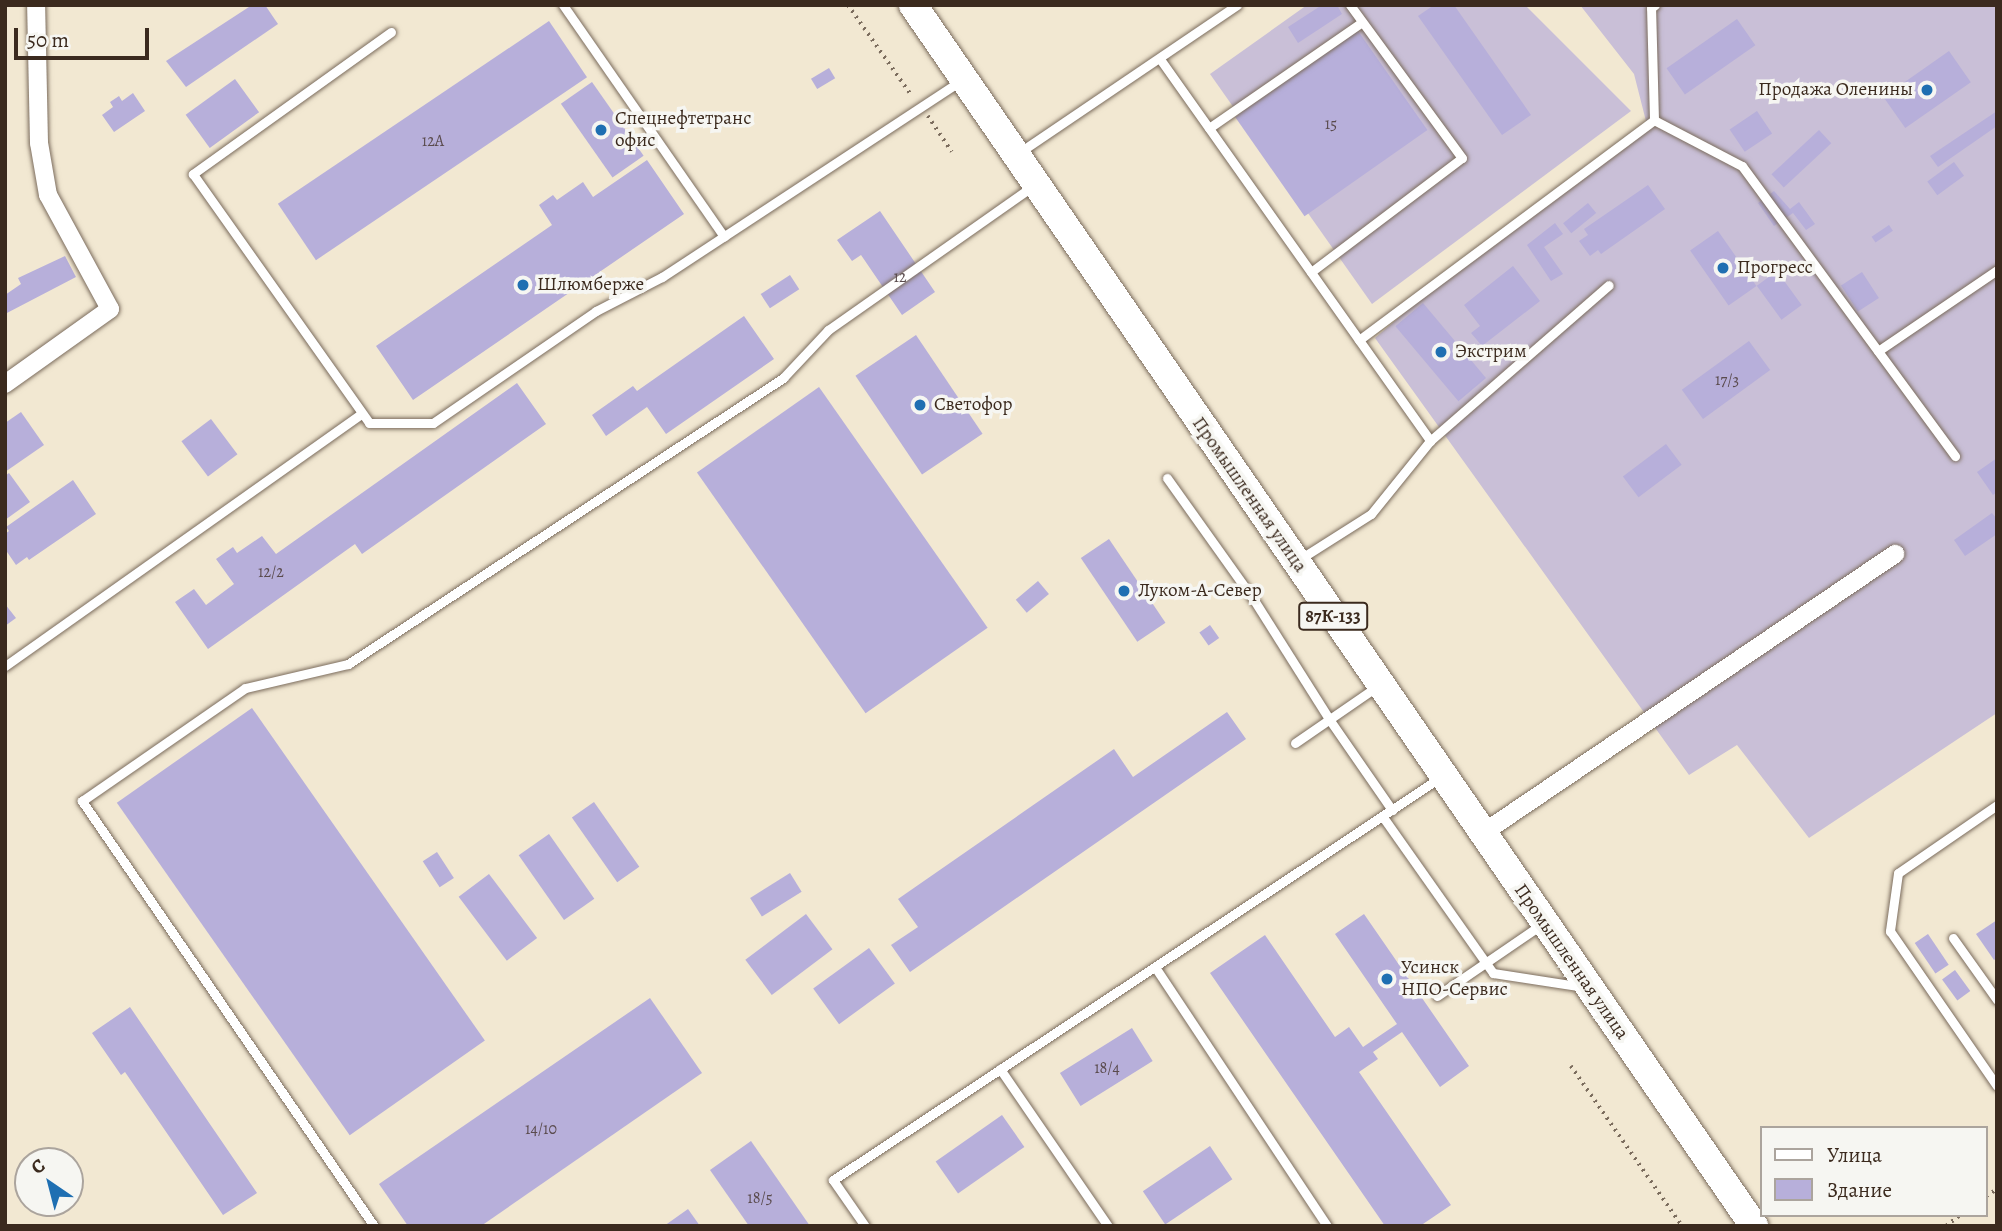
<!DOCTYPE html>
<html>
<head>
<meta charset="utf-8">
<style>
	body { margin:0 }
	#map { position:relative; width:2002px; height:1231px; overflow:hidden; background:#f2e8d2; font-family:Alegreya,serif }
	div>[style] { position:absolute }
	.industrial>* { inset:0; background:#c9bfd7 }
	.building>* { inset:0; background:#b7afda; transform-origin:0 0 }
	.path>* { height:3.5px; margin-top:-1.75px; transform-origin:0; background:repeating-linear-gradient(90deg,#7b6c5d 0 2px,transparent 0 7px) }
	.roads { filter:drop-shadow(0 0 2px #7b6c5d) drop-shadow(0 0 2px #7b6c5d) }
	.service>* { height:9px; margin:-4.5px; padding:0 4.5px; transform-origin:4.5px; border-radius:4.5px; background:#fff }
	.minor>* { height:18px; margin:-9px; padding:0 9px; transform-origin:9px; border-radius:9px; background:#fff }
	.primary>* { height:28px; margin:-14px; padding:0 14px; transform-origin:14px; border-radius:14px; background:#fff }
	.dots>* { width:19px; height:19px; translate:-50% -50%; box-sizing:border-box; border:4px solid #f6f6f2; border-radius:50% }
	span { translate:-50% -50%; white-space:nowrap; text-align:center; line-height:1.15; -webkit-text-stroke:7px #f6f6f2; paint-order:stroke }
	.number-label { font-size:16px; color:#5a4b4d }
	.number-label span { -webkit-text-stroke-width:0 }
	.shield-label span { padding:2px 5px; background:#f6f6f2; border:2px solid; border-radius:5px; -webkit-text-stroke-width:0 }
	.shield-label { font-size:18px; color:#3b2a1e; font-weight:700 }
	.poi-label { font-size:19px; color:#3b2a1e }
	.right { translate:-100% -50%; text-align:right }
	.left { translate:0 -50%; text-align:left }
	.street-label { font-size:19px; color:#3b2a1e }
	.frame { position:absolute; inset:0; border:7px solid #3b2a1e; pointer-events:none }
	.legend { position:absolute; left:1760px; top:1126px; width:228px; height:91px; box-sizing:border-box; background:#f6f6f2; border:2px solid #aba49d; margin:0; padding:9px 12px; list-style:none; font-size:21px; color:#3b2a1e }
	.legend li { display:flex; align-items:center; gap:14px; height:35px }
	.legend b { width:35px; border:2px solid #aba49d }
	.north { position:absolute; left:14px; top:1147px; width:70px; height:70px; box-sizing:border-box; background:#f6f6f2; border:2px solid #aba49d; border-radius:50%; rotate:325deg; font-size:19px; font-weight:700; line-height:28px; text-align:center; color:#3b2a1e }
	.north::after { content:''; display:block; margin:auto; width:24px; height:32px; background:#1f6fb2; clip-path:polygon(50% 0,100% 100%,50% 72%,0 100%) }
	.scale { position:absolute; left:14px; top:28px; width:135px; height:32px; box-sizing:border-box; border:4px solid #3b2a1e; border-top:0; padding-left:9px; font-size:21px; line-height:24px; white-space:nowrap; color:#3b2a1e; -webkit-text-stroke:5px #f6f6f2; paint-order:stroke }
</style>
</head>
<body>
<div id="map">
	<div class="industrial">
		<div style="clip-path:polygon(1307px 5px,1525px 5px,1631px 111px,1372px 304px,1210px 74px)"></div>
		<div style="clip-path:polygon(1580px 5px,1997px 5px,1997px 713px,1809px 838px,1737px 745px,1689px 775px,1375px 338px,1430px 291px,1648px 129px,1634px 74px)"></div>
	</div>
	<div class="building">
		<div style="clip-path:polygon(252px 5px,265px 5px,278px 24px,186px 87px,166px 61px)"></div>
		<div style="clip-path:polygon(1322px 5px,1337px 5px,1342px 14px,1298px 43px,1288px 27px)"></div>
		<div style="clip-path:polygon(1434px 5px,1454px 5px,1531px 115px,1502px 135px,1418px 16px)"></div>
		<div style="left:1737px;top:19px;width:32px;height:86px;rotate:55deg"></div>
		<div style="left:549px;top:21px;width:68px;height:327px;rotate:56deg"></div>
		<div style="left:1358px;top:31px;width:121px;height:150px;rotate:55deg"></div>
		<div style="left:1949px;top:51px;width:38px;height:80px;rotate:55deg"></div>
		<div style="left:829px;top:68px;width:12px;height:21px;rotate:59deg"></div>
		<div style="left:235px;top:79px;width:41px;height:61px;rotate:54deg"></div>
		<div style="left:592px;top:82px;width:90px;height:38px;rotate:55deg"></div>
		<div style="clip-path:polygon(133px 93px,145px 111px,114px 132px,102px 115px,113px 107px,110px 102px,119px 96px,122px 101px)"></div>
		<div style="left:1757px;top:111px;width:27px;height:33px;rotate:56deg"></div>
		<div style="clip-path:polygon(1997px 111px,1997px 126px,1938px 167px,1930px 156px)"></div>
		<div style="left:1819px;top:130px;width:18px;height:65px;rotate:47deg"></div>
		<div style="clip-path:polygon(647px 160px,684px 214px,413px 400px,376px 346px,552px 225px,539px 205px,553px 195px,557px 200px,583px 182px,593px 197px)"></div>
		<div style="left:1954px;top:162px;width:17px;height:33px;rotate:54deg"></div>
		<div style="clip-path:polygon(1648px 185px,1665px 209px,1601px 254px,1598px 250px,1590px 256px,1579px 241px,1588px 235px,1584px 229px)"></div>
		<div style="clip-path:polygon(1774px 191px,1790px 209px,1799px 202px,1815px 224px,1806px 230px,1793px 213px,1774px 226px,1758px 203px)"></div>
		<div style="left:1588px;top:203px;width:13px;height:32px;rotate:51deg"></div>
		<div style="clip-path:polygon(880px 211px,935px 292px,902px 315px,861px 255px,852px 261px,837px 240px)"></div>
		<div style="clip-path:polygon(1555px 223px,1563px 234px,1544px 247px,1563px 274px,1551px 281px,1527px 245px)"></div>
		<div style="left:1889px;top:225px;width:7px;height:21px;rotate:56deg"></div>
		<div style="left:1718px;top:231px;width:67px;height:34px;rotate:55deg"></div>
		<div style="clip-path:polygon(65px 256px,76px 277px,5px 314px,5px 295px,21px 284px,18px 278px)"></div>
		<div style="clip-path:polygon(1513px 266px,1540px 301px,1482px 346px,1471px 333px,1480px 326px,1464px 305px)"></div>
		<div style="left:1777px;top:271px;width:42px;height:25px;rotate:54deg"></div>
		<div style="left:1862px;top:272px;width:31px;height:25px;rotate:57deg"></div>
		<div style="left:790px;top:275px;width:17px;height:35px;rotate:57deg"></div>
		<div style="left:1423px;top:303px;width:98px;height:36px;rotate:50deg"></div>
		<div style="clip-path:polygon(744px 316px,774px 359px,666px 434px,647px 407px,606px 436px,592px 415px,633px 386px,637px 391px)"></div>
		<div style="left:916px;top:335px;width:119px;height:73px;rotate:56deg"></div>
		<div style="left:1749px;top:341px;width:36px;height:83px;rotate:54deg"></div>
		<div style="clip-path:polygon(517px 383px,546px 424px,362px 554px,355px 544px,208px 649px,175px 602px,194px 589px,206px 605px,234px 584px,216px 559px,233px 547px,237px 553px,262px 536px,276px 554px)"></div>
		<div style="left:819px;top:387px;width:294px;height:149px;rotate:55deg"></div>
		<div style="clip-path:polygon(21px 412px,44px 445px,5px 472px,5px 423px)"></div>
		<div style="left:211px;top:419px;width:44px;height:37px;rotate:53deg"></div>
		<div style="left:1666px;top:444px;width:26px;height:54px;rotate:53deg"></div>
		<div style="clip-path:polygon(1997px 458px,1997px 492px,1993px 495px,1977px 472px)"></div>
		<div style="clip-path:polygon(9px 473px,30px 502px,5px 520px,5px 476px)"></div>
		<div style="clip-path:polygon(73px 480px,96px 514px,29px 560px,27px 557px,16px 565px,5px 549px,5px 534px,9px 531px,6px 527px)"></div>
		<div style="clip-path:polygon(1992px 513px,1997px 519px,1997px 534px,1965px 556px,1954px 540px)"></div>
		<div style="left:1109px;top:539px;width:101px;height:34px;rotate:56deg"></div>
		<div style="left:1038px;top:581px;width:17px;height:29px;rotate:50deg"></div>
		<div style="clip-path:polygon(5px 604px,16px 618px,5px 626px)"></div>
		<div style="left:1210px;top:625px;width:16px;height:13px;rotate:55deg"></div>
		<div style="left:252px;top:708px;width:406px;height:165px;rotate:55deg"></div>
		<div style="clip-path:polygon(1227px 712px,1246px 739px,910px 972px,891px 945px,918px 927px,898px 899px,1114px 749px,1133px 777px)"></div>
		<div style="left:594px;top:802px;width:79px;height:27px;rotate:55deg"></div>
		<div style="left:549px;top:834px;width:79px;height:37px;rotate:55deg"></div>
		<div style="left:437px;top:852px;width:31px;height:17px;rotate:57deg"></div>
		<div style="left:790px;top:873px;width:22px;height:47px;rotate:58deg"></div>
		<div style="left:489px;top:874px;width:80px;height:38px;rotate:53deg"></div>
		<div style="left:806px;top:914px;width:44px;height:76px;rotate:53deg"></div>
		<div style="clip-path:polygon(1364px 914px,1469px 1066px,1440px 1087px,1402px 1032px,1373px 1052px,1378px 1059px,1359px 1072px,1451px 1205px,1420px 1226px,1385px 1226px,1210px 973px,1265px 935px,1335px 1037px,1349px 1027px,1363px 1047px,1397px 1024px,1335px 934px)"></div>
		<div style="clip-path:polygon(1997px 920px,1997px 958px,1994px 960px,1976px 934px)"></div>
		<div style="left:1928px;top:934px;width:37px;height:16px;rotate:56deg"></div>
		<div style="left:869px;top:948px;width:44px;height:69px;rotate:54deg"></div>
		<div style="left:1955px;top:970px;width:26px;height:16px;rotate:54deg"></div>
		<div style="clip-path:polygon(650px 998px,702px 1073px,481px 1226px,408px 1226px,379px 1184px)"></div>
		<div style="clip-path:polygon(130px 1007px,257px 1193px,223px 1215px,125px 1072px,121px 1075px,92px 1033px)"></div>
		<div style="left:1132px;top:1028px;width:39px;height:85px;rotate:58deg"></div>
		<div style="left:1002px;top:1115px;width:39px;height:81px;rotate:55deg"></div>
		<div style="clip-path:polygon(751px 1141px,810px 1226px,749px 1226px,710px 1170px)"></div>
		<div style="left:1210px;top:1146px;width:40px;height:81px;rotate:56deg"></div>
		<div style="clip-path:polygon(688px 1209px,700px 1226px,664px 1226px)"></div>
	</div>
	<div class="path">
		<div style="left:848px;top:5px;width:111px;rotate:54.9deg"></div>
		<div style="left:928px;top:116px;width:43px;rotate:56.3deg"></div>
		<div style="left:1571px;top:1066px;width:195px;rotate:55.2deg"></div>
		<div style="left:1986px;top:1196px;width:13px;rotate:-32deg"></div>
		<div style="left:1946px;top:1226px;width:18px;rotate:-38deg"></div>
	</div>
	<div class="roads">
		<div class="service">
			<div style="left:563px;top:5px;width:282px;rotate:55.2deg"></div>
			<div style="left:391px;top:32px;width:244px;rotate:144.4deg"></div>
			<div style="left:193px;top:174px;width:305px;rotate:54.7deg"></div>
			<div style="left:369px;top:423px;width:64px"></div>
			<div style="left:433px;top:423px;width:198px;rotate:-34.5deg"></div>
			<div style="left:596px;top:311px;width:74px;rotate:-27.3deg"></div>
			<div style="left:662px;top:277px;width:357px;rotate:-33.3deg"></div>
			<div style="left:1160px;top:59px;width:468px;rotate:54.7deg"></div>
			<div style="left:1654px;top:120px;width:112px;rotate:-91.5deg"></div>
			<div style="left:1651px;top:8px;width:5px;rotate:-37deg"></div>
			<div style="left:1209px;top:128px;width:186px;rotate:-34.7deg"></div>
			<div style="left:1020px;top:152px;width:262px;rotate:-34.1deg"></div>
			<div style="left:1311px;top:272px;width:189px;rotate:-37.1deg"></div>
			<div style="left:1462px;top:158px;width:190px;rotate:-126.2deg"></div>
			<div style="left:1359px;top:340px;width:368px;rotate:-36.7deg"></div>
			<div style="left:1654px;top:120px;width:99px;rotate:27.6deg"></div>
			<div style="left:1742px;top:166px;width:360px;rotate:53.7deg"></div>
			<div style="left:1878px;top:351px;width:144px;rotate:-34.2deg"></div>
			<div style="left:1167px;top:478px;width:146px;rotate:54.5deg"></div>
			<div style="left:1252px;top:597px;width:144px;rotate:57.7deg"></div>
			<div style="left:1329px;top:719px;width:111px;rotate:55.3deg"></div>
			<div style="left:1300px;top:559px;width:84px;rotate:-32.4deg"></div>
			<div style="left:1371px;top:514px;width:94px;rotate:-51.1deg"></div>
			<div style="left:1430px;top:441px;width:237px;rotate:-41.1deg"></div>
			<div style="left:5px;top:666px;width:436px;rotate:-35.3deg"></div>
			<div style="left:1295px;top:743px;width:102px;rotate:-34.6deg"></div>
			<div style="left:1997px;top:805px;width:120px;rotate:145.5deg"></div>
			<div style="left:1898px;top:873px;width:59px;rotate:97.9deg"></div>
			<div style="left:1890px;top:931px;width:188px;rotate:55.4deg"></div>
			<div style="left:1383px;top:817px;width:191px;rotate:54.8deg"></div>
			<div style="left:1493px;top:973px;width:91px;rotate:8.8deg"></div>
			<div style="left:1953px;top:938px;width:76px;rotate:54.6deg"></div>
			<div style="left:1155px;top:967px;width:311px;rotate:56.4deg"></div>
			<div style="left:1437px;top:996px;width:127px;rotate:-34.4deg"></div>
			<div style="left:1000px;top:1069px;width:191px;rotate:55.5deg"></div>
			<div style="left:374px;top:1226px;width:516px;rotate:-124.49deg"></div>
			<div style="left:82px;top:801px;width:198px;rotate:-34.7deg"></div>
			<div style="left:245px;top:688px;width:106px;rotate:-13.1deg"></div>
			<div style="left:348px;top:664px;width:521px;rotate:-33.32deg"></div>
			<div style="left:783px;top:378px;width:66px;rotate:-46.8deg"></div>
			<div style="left:828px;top:330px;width:252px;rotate:-35.1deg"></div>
			<div style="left:865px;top:1226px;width:56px;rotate:-124.8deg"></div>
			<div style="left:833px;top:1180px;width:729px;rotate:-33.54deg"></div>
		</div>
		<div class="minor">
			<div style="left:5px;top:384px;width:129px;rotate:-35.5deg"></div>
			<div style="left:110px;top:309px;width:130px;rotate:-118.5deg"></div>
			<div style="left:48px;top:195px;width:53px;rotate:-99.8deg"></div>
			<div style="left:39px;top:143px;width:138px;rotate:-91.2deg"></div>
			<div style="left:1483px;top:833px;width:498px;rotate:-34.1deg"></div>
		</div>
		<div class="primary">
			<div style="left:913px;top:5px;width:1483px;rotate:55.44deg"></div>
		</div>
	</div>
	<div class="dots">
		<div style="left:1927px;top:90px;background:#1f6fb2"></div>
		<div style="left:601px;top:130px;background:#1f6fb2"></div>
		<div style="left:1723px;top:268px;background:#1f6fb2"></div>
		<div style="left:523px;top:285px;background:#1f6fb2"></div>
		<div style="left:1441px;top:352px;background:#1f6fb2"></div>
		<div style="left:920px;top:405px;background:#1f6fb2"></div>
		<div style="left:1124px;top:591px;background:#1f6fb2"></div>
		<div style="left:1387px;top:979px;background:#1f6fb2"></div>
	</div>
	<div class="number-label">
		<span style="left:1331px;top:124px">15</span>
		<span style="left:433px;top:141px">12А</span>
		<span style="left:900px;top:277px">12</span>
		<span style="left:1727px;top:380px">17/3</span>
		<span style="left:271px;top:572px">12/2</span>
		<span style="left:1107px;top:1068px">18/4</span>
		<span style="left:541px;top:1129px">14/10</span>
		<span style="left:760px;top:1198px">18/5</span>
	</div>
	<div class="shield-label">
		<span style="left:1333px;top:616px">87К-133</span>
	</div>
	<div class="poi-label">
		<span class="right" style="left:1913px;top:90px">Продажа Оленины</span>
		<span class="left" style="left:615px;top:130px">Спецнефтетранс<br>офис</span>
		<span class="left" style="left:1737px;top:268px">Прогресс</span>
		<span class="left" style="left:537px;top:285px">Шлюмберже</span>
		<span class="left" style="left:1455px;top:352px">Экстрим</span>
		<span class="left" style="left:934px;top:405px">Светофор</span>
		<span class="left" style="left:1138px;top:591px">Луком-А-Север</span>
		<span class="left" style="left:1401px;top:979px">Усинск<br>НПО-Сервис</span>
	</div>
	<div class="street-label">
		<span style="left:1249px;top:495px;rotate:55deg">Промышленная улица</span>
		<span style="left:1571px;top:962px;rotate:55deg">Промышленная улица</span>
	</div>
	<div class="frame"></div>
	<ul class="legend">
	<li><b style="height:9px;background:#fff"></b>Улица</li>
	<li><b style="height:19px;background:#b7afda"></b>Здание</li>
	</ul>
	<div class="north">С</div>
	<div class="scale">50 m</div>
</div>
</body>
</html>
